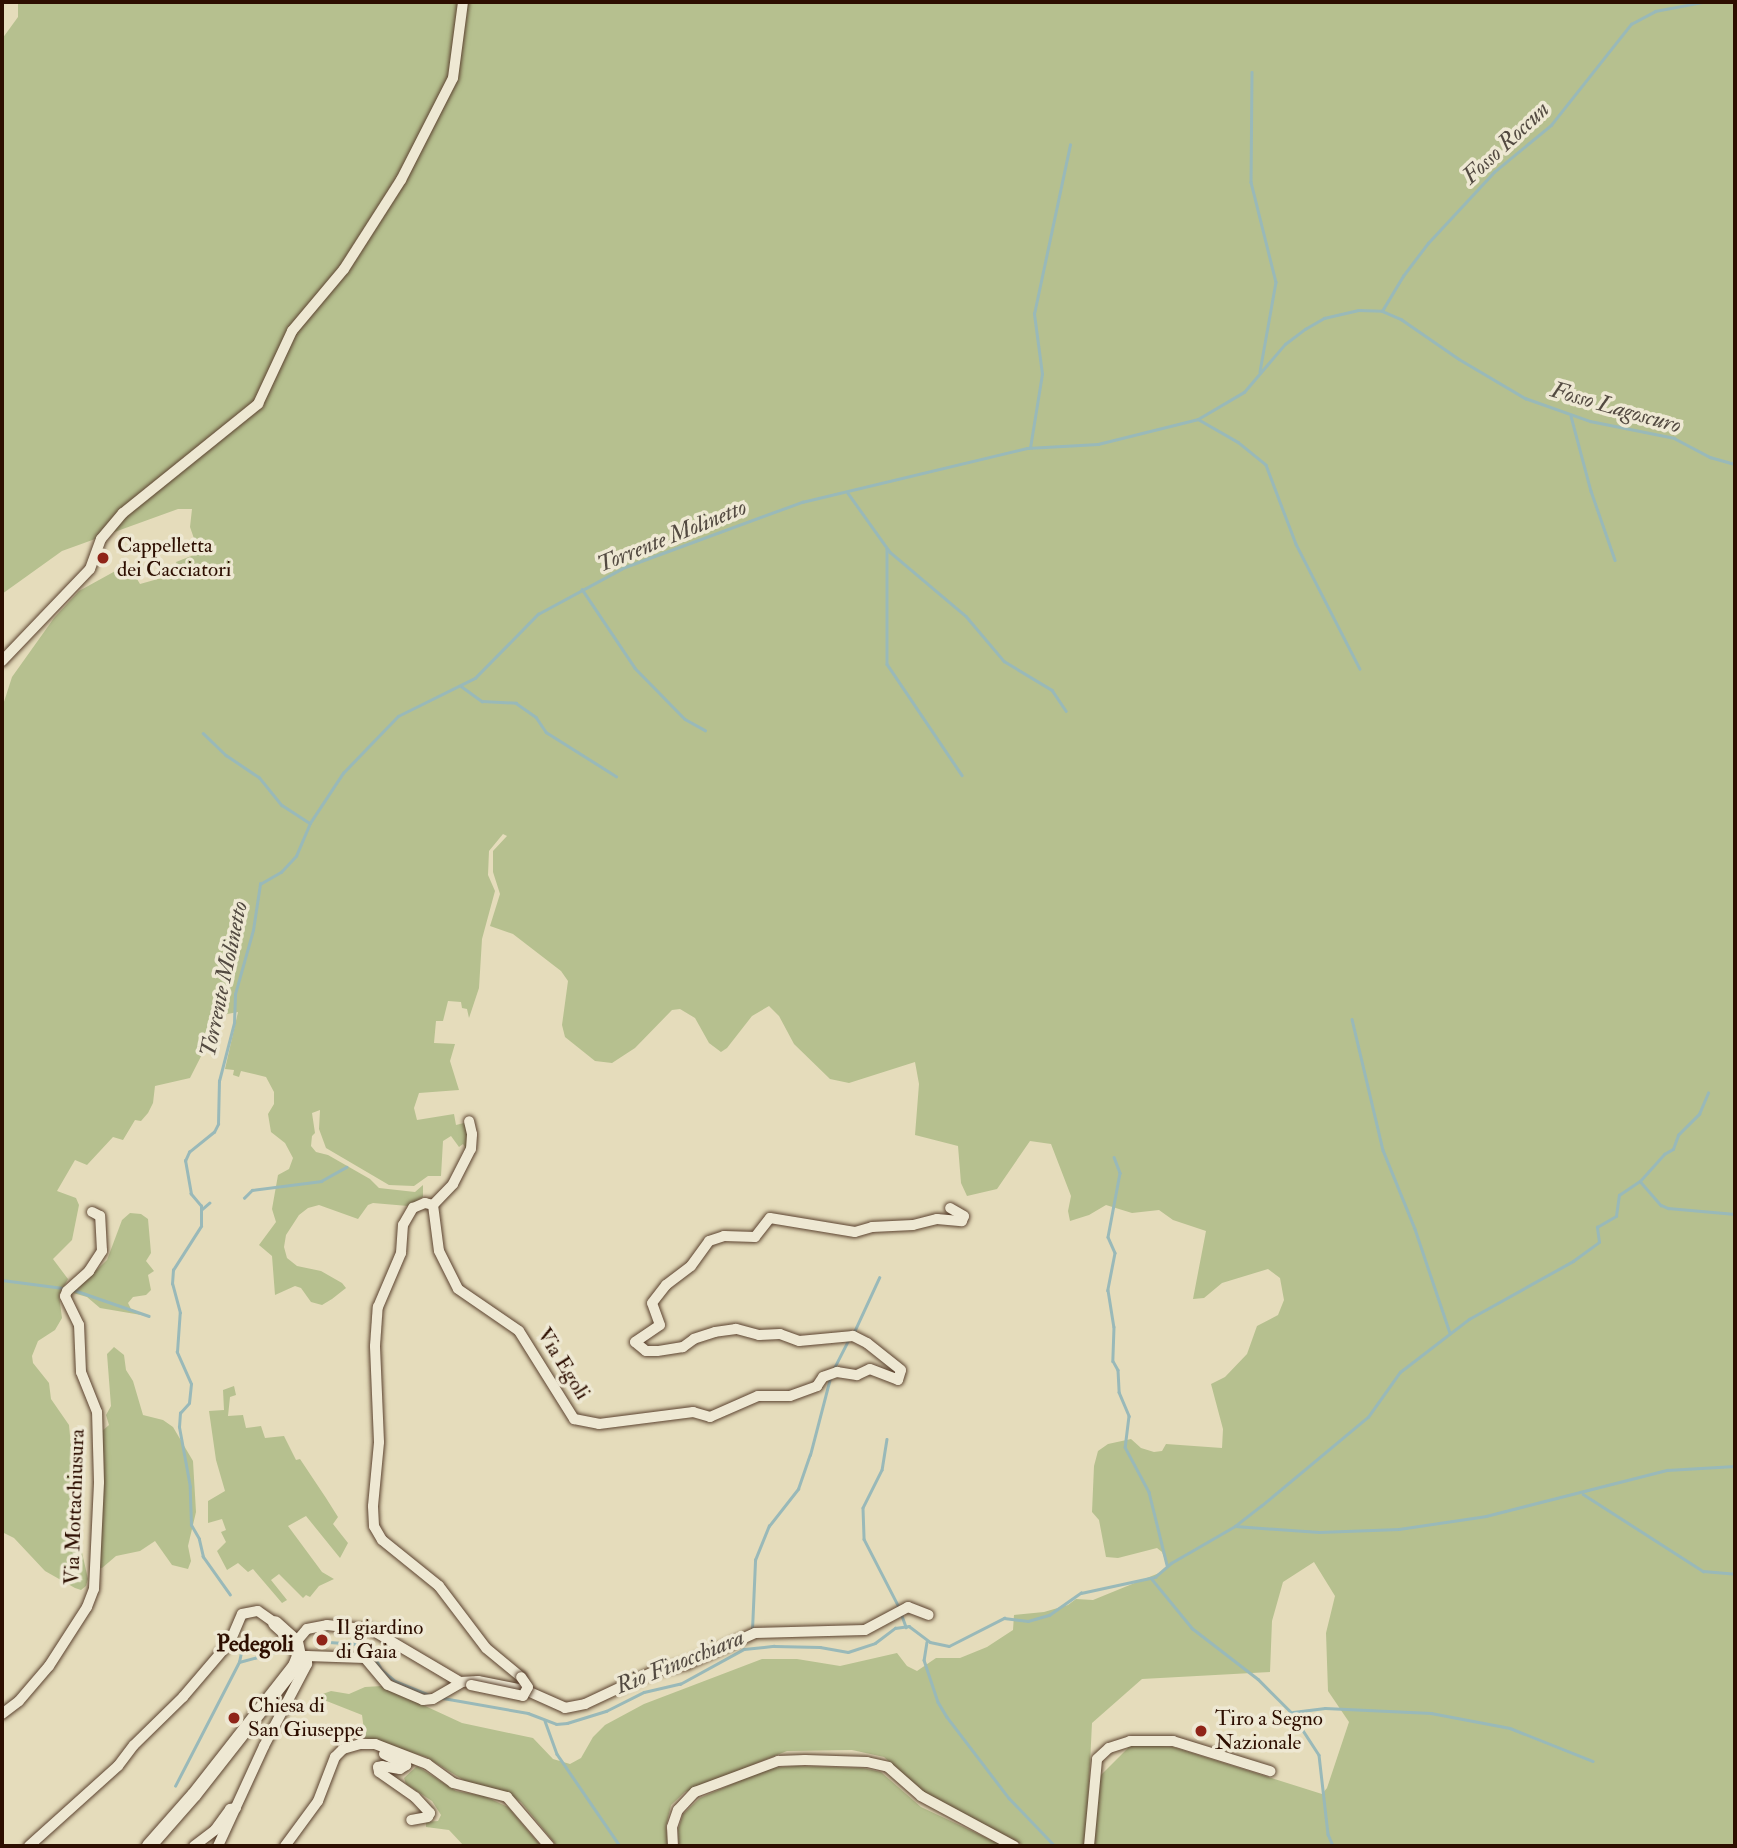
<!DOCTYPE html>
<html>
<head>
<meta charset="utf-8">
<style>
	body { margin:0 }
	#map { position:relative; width:1737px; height:1848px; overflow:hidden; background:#e5dcbb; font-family:"IM FELL Double Pica",serif }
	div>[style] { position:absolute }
	.green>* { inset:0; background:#b6c08f }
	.stream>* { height:2.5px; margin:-1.25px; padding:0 1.25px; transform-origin:1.25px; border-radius:1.25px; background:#99b9b9 }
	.roads { filter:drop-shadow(0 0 2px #5b422f) drop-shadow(0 0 2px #5b422f) }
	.street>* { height:10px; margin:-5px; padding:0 5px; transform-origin:5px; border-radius:5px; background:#eee8d3 }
	.secondary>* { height:14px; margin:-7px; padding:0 7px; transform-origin:7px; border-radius:7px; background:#eee8d3 }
	.bridges { filter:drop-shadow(0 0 2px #5b422f) drop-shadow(0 0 2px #5b422f) }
	.street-bridge>* { height:10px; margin:-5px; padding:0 5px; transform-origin:5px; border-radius:5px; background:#eee8d3 }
	.dots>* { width:19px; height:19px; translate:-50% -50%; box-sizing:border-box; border:4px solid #eee8d3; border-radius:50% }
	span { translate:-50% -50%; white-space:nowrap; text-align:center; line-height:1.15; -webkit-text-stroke:7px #eee8d3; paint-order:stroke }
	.poi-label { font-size:21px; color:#2d0e00 }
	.left { translate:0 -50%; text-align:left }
	.street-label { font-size:21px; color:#2d0e00 }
	.water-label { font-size:23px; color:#534a41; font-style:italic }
	.neighbourhood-label { font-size:23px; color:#2d0e00; font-weight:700 }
	.frame { position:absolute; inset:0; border:4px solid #2d0e00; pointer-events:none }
</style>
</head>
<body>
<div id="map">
	<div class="green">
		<div style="clip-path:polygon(18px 2px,1735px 2px,1735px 1846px,1092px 1846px,1099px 1777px,1132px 1744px,1173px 1747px,1322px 1794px,1327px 1788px,1349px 1722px,1328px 1691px,1326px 1633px,1335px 1596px,1314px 1562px,1283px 1582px,1272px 1621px,1270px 1672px,1142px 1679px,1092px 1723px,1086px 1846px,1025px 1846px,926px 1795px,884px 1757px,852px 1750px,787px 1751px,685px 1792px,671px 1805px,666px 1827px,668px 1846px,557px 1846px,521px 1802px,506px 1792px,465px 1781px,426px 1757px,365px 1738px,362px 1715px,324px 1700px,320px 1695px,331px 1691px,349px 1694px,365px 1687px,382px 1686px,462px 1723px,533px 1738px,553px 1759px,570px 1764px,581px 1758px,593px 1737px,605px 1725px,644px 1704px,762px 1659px,797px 1659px,840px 1666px,897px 1653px,907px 1666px,917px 1671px,936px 1658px,960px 1658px,987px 1647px,1013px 1630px,1014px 1615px,1044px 1612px,1068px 1605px,1076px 1599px,1093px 1600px,1164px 1571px,1167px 1565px,1162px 1552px,1157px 1548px,1118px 1558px,1106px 1557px,1099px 1520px,1092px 1512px,1094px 1466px,1098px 1451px,1108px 1444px,1131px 1439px,1141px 1448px,1154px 1452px,1162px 1451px,1166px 1444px,1222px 1448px,1223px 1429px,1211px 1384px,1225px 1377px,1247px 1354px,1257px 1326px,1278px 1315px,1284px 1300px,1280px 1278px,1268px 1269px,1222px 1283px,1204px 1298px,1193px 1299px,1206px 1231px,1173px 1220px,1159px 1210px,1132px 1213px,1106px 1205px,1089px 1215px,1070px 1221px,1068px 1211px,1071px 1196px,1051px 1144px,1030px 1141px,997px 1189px,967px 1196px,961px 1183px,958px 1146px,915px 1135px,919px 1084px,915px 1062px,849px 1083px,830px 1079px,794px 1044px,779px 1016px,769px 1006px,752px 1016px,727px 1048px,721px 1052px,709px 1043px,695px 1018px,680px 1009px,672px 1010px,635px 1048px,612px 1063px,595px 1061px,565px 1037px,562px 1025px,568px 981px,561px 971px,513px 934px,490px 926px,500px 894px,493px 872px,493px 851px,507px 836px,503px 834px,489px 851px,488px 875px,495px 891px,482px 939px,479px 988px,469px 1018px,467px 1009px,462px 1008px,461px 1002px,448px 1001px,443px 1021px,436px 1021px,434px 1043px,455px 1044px,450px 1061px,459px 1090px,419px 1093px,414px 1108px,417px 1120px,454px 1114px,456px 1125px,464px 1123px,469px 1133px,468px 1151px,463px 1144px,459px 1147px,451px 1136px,443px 1141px,441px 1176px,428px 1176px,414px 1186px,389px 1185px,326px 1148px,319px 1129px,320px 1110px,312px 1113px,315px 1133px,312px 1136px,311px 1146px,316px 1152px,328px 1155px,370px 1179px,379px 1188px,415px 1192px,423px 1185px,423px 1197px,408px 1206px,373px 1203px,368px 1205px,358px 1219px,319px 1205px,308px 1208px,299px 1215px,286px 1235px,284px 1247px,287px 1258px,297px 1266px,321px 1271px,342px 1283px,346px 1288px,332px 1299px,322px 1305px,311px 1302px,301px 1288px,295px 1286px,275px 1295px,272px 1256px,259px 1245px,276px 1222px,272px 1209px,278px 1175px,289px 1169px,293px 1158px,285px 1143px,271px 1132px,268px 1114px,274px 1104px,274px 1092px,266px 1077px,241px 1071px,239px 1077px,233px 1075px,234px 1070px,225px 1069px,238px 1012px,222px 1015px,190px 1078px,155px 1086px,153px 1103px,148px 1113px,141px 1121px,135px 1120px,123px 1140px,113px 1137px,87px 1165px,75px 1160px,57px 1191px,76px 1198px,79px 1205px,72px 1240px,53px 1259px,68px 1279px,59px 1295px,62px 1318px,55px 1330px,38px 1341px,32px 1356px,33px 1363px,49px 1383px,51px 1399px,69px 1425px,72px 1456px,81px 1469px,79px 1539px,88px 1579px,86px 1586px,81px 1590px,75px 1588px,45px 1571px,14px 1538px,2px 1532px,2px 708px,12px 677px,54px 618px,79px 591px,128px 564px,140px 584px,165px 577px,179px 570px,176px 562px,199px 553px,190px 527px,192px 509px,178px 509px,62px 551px,2px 594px,2px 39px,18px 17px)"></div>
		<div style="clip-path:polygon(130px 1213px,141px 1214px,148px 1219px,151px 1253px,146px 1261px,154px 1271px,148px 1275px,151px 1290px,146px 1295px,133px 1297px,128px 1303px,131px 1309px,147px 1316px,100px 1308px,87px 1297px,73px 1293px,107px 1260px,122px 1220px)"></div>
		<div style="clip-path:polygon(114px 1347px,124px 1355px,126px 1370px,133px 1381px,143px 1415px,163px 1420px,173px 1427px,193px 1461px,196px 1512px,188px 1546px,191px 1561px,188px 1569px,172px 1565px,155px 1541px,140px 1551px,116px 1556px,102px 1568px,99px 1567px,104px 1467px,102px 1431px,109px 1425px,106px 1415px,111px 1406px,107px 1354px)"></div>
		<div style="clip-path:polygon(234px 1386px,236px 1395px,230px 1397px,228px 1416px,243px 1415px,246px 1428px,261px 1426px,265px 1438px,284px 1436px,296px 1460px,300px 1459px,326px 1498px,338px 1517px,333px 1524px,348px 1543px,340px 1558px,306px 1516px,288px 1526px,322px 1572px,334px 1579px,319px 1586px,310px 1597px,306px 1595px,303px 1598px,279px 1574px,271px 1580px,287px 1600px,282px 1603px,253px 1569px,248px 1572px,238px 1563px,227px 1570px,217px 1551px,226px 1542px,221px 1532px,226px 1530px,222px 1519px,208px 1523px,208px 1501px,225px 1491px,216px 1460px,209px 1411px,224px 1410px,223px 1390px)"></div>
		<div style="clip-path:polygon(417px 1766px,456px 1791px,484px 1796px,508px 1807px,541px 1846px,464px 1846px,449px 1830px,426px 1827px,426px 1822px,438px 1821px,441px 1815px,432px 1801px,406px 1784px,404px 1778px)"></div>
		<div style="clip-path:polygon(797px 1766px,863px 1768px,881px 1772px,921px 1807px,1004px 1846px,679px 1846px,678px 1830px,683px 1814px,700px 1798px,769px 1768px)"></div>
	</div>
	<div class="stream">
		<div style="left:1252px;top:72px;width:110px;rotate:90.5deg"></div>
		<div style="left:1251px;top:182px;width:103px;rotate:76deg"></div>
		<div style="left:1276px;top:282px;width:91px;rotate:100.1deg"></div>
		<div style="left:1382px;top:311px;width:41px;rotate:-59deg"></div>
		<div style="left:1403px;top:276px;width:41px;rotate:-52.9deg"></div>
		<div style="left:1428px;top:243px;width:97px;rotate:-47.1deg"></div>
		<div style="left:1494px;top:172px;width:74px;rotate:-39.5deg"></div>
		<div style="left:1551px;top:125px;width:129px;rotate:-51.6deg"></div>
		<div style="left:1631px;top:24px;width:27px;rotate:-28deg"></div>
		<div style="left:1655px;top:11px;width:49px;rotate:-10.6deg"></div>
		<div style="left:1571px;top:416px;width:78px;rotate:75.1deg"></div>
		<div style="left:1591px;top:491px;width:73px;rotate:70.8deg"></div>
		<div style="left:1198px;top:419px;width:46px;rotate:29.9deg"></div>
		<div style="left:1238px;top:442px;width:36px;rotate:39deg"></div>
		<div style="left:1266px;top:465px;width:85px;rotate:69.2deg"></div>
		<div style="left:1296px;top:544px;width:140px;rotate:62.9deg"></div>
		<div style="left:1030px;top:448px;width:75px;rotate:-80.8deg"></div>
		<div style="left:1042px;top:374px;width:61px;rotate:-97.6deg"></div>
		<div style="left:1034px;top:314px;width:173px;rotate:-78deg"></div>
		<div style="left:848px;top:493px;width:72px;rotate:54.6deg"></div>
		<div style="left:890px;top:552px;width:99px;rotate:40.1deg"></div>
		<div style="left:966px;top:616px;width:59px;rotate:49.8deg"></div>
		<div style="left:1004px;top:661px;width:56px;rotate:31.1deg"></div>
		<div style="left:1052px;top:690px;width:25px;rotate:56deg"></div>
		<div style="left:887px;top:549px;width:115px;rotate:90deg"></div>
		<div style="left:887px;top:664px;width:134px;rotate:56deg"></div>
		<div style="left:582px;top:589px;width:95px;rotate:56.1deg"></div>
		<div style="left:635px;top:668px;width:71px;rotate:45.6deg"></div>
		<div style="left:685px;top:719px;width:23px;rotate:29deg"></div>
		<div style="left:461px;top:686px;width:26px;rotate:36deg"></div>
		<div style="left:482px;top:701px;width:34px;rotate:3deg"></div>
		<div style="left:516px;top:703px;width:24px;rotate:35deg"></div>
		<div style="left:536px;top:717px;width:18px;rotate:56deg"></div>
		<div style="left:546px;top:732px;width:83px;rotate:32.2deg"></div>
		<div style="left:203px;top:733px;width:32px;rotate:44deg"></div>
		<div style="left:226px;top:755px;width:40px;rotate:34deg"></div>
		<div style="left:259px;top:777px;width:36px;rotate:51deg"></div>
		<div style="left:282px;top:805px;width:33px;rotate:33deg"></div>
		<div style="left:1352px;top:1019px;width:135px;rotate:76.7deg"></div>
		<div style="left:1383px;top:1150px;width:85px;rotate:67.9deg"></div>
		<div style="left:1415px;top:1229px;width:110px;rotate:71.4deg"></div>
		<div style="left:1114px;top:1157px;width:17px;rotate:69deg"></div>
		<div style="left:1120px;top:1173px;width:65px;rotate:100.6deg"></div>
		<div style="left:1108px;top:1237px;width:17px;rotate:66deg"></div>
		<div style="left:1115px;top:1253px;width:38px;rotate:101deg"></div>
		<div style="left:1108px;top:1290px;width:37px;rotate:81deg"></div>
		<div style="left:1114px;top:1327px;width:34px;rotate:92deg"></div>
		<div style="left:1113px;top:1361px;width:10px;rotate:61deg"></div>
		<div style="left:1118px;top:1370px;width:22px;rotate:87deg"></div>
		<div style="left:1119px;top:1392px;width:26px;rotate:67deg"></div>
		<div style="left:1129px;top:1416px;width:31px;rotate:97deg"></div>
		<div style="left:1125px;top:1447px;width:51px;rotate:61.9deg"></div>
		<div style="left:1149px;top:1492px;width:75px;rotate:76.1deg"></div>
		<div style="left:1640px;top:1181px;width:32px;rotate:49deg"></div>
		<div style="left:1661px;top:1205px;width:8px;rotate:23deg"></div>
		<div style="left:1668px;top:1208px;width:67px;rotate:5.1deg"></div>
		<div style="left:244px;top:1198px;width:11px;rotate:-45deg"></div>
		<div style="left:252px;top:1190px;width:70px;rotate:-7.4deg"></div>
		<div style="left:321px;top:1181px;width:29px;rotate:-29deg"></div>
		<div style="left:201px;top:1210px;width:11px;rotate:-41deg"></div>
		<div style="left:2px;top:1280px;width:63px;rotate:7.4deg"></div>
		<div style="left:74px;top:1290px;width:79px;rotate:19.1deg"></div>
		<div style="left:854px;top:1332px;width:60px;rotate:-65.2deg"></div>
		<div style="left:832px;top:1372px;width:36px;rotate:-63deg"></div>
		<div style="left:887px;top:1439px;width:31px;rotate:99deg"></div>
		<div style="left:882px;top:1470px;width:42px;rotate:116.6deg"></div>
		<div style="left:863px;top:1508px;width:31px;rotate:88deg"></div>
		<div style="left:864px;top:1539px;width:76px;rotate:62.8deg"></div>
		<div style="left:1583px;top:1494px;width:143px;rotate:32.7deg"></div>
		<div style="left:1703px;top:1571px;width:32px;rotate:5deg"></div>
		<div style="left:1235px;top:1526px;width:84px;rotate:4.1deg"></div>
		<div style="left:1319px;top:1532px;width:80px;rotate:-2.1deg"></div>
		<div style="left:1399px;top:1529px;width:88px;rotate:-8.5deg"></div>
		<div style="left:1486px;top:1516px;width:187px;rotate:-14.3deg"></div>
		<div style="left:1667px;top:1470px;width:68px;rotate:-3.4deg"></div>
		<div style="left:1151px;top:1578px;width:65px;rotate:50.6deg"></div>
		<div style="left:1192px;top:1628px;width:83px;rotate:37.7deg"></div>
		<div style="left:1258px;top:1679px;width:47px;rotate:45deg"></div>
		<div style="left:1291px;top:1712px;width:51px;rotate:56.9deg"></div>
		<div style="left:1319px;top:1755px;width:80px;rotate:83.5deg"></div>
		<div style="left:1328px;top:1834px;width:13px;rotate:67deg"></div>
		<div style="left:230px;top:1595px;width:47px;rotate:-125.4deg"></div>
		<div style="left:203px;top:1557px;width:18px;rotate:-103deg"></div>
		<div style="left:199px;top:1539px;width:16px;rotate:-120deg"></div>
		<div style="left:191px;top:1525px;width:38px;rotate:-92deg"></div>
		<div style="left:190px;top:1487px;width:61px;rotate:-100.4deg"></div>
		<div style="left:179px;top:1427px;width:14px;rotate:-86deg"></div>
		<div style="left:180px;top:1413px;width:13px;rotate:-48deg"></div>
		<div style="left:189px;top:1403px;width:19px;rotate:-84deg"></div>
		<div style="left:191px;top:1384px;width:35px;rotate:-114deg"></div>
		<div style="left:177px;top:1352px;width:39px;rotate:-86deg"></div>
		<div style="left:180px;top:1313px;width:30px;rotate:-105deg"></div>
		<div style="left:172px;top:1284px;width:14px;rotate:-86deg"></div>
		<div style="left:173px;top:1270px;width:52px;rotate:-57.5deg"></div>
		<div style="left:201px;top:1226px;width:20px;rotate:-90deg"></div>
		<div style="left:201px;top:1206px;width:16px;rotate:-130deg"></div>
		<div style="left:191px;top:1194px;width:34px;rotate:-100deg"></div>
		<div style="left:185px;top:1161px;width:10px;rotate:-66deg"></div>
		<div style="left:189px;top:1152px;width:32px;rotate:-39deg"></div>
		<div style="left:214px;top:1132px;width:9px;rotate:-63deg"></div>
		<div style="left:218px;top:1124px;width:43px;rotate:-88.7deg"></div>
		<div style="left:219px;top:1081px;width:60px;rotate:-75.5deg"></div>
		<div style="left:234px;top:1023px;width:29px;rotate:-88deg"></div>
		<div style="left:235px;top:994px;width:66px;rotate:-74.3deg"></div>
		<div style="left:253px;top:930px;width:47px;rotate:-81.3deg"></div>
		<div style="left:260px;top:884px;width:24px;rotate:-30deg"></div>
		<div style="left:281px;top:872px;width:22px;rotate:-47deg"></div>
		<div style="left:296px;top:856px;width:36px;rotate:-67deg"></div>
		<div style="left:310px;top:823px;width:60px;rotate:-56.6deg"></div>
		<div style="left:343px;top:773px;width:79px;rotate:-46deg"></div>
		<div style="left:398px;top:716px;width:86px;rotate:-26.3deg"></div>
		<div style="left:475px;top:678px;width:90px;rotate:-45.5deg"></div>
		<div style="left:538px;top:614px;width:99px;rotate:-28.4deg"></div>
		<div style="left:625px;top:567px;width:189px;rotate:-20.2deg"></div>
		<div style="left:802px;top:502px;width:231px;rotate:-13.5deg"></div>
		<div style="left:1027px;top:448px;width:71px;rotate:-3.2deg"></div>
		<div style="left:1098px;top:444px;width:103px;rotate:-14deg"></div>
		<div style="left:1198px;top:419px;width:53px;rotate:-30.4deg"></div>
		<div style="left:1244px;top:392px;width:63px;rotate:-49.5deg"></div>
		<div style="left:1285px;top:344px;width:25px;rotate:-37deg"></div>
		<div style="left:1305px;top:329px;width:22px;rotate:-30deg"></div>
		<div style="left:1324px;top:318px;width:35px;rotate:-13deg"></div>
		<div style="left:1358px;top:310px;width:24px;rotate:2deg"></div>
		<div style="left:1382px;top:311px;width:21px;rotate:23deg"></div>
		<div style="left:1401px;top:319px;width:70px;rotate:34.6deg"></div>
		<div style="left:1459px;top:359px;width:77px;rotate:30.6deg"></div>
		<div style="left:1525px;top:398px;width:69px;rotate:19.5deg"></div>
		<div style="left:1590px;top:421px;width:86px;rotate:11.4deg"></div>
		<div style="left:1674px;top:438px;width:41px;rotate:27.8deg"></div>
		<div style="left:1710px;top:457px;width:26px;rotate:16deg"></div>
		<div style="left:901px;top:1613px;width:15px;rotate:70deg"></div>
		<div style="left:752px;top:1630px;width:70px;rotate:-87.5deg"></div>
		<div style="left:755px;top:1560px;width:37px;rotate:-68deg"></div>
		<div style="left:769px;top:1526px;width:47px;rotate:-51.9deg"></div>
		<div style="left:798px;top:1489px;width:36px;rotate:-71deg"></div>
		<div style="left:810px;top:1455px;width:80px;rotate:-75.4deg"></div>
		<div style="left:329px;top:1642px;width:39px;rotate:4deg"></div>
		<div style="left:368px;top:1645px;width:29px;rotate:61deg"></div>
		<div style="left:382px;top:1670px;width:17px;rotate:40deg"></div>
		<div style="left:395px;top:1681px;width:38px;rotate:22deg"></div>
		<div style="left:927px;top:1642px;width:18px;rotate:99deg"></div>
		<div style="left:924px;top:1660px;width:44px;rotate:71.6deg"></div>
		<div style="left:938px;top:1702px;width:17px;rotate:59deg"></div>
		<div style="left:947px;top:1717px;width:102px;rotate:52.6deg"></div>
		<div style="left:1009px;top:1798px;width:66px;rotate:46.2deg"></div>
		<div style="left:239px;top:1662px;width:47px;rotate:-14.9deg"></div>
		<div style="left:443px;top:1698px;width:86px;rotate:10deg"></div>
		<div style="left:528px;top:1713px;width:30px;rotate:21deg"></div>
		<div style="left:556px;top:1724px;width:11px;rotate:-5deg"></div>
		<div style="left:567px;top:1723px;width:41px;rotate:-17.1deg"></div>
		<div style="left:606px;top:1711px;width:42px;rotate:-26.6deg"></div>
		<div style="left:644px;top:1692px;width:37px;rotate:-13deg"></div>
		<div style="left:680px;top:1684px;width:73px;rotate:-28.7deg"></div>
		<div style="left:744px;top:1649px;width:30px;rotate:-6deg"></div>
		<div style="left:774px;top:1646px;width:46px;rotate:1.2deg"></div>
		<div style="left:820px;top:1647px;width:28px;rotate:10deg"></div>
		<div style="left:848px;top:1652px;width:28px;rotate:-18deg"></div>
		<div style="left:875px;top:1643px;width:25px;rotate:-37deg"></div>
		<div style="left:895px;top:1628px;width:14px;rotate:-8deg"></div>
		<div style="left:909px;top:1626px;width:26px;rotate:37deg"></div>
		<div style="left:930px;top:1642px;width:19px;rotate:12deg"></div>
		<div style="left:949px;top:1646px;width:62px;rotate:-27deg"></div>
		<div style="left:1004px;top:1618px;width:24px;rotate:7deg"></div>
		<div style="left:1028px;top:1621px;width:22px;rotate:-16deg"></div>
		<div style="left:1049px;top:1615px;width:39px;rotate:-35deg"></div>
		<div style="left:1081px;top:1593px;width:76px;rotate:-12.2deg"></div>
		<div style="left:1155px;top:1577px;width:21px;rotate:-41deg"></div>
		<div style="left:1171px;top:1563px;width:74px;rotate:-30deg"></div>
		<div style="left:1235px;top:1526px;width:33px;rotate:-38deg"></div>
		<div style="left:1261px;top:1506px;width:139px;rotate:-39.8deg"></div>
		<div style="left:1368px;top:1417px;width:55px;rotate:-54.6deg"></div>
		<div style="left:1400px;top:1372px;width:87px;rotate:-37.5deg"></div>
		<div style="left:1469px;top:1319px;width:119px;rotate:-29.1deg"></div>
		<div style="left:1573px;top:1261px;width:32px;rotate:-36deg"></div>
		<div style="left:1599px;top:1242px;width:15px;rotate:-98deg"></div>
		<div style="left:1597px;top:1227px;width:22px;rotate:-30deg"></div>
		<div style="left:1616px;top:1216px;width:21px;rotate:-82deg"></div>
		<div style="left:1619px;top:1195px;width:25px;rotate:-34deg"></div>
		<div style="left:1640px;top:1181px;width:36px;rotate:-48deg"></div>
		<div style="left:1664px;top:1154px;width:10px;rotate:-29deg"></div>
		<div style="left:1673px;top:1149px;width:15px;rotate:-70deg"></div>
		<div style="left:1678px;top:1135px;width:30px;rotate:-45deg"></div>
		<div style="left:1699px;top:1114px;width:23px;rotate:-67deg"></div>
		<div style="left:1293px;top:1712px;width:32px;rotate:-7deg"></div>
		<div style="left:1325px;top:1708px;width:106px;rotate:2.7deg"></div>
		<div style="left:1431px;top:1713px;width:80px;rotate:10.8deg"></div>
		<div style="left:1510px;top:1728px;width:89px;rotate:21.7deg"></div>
		<div style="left:545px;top:1721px;width:35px;rotate:70deg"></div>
		<div style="left:557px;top:1754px;width:112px;rotate:55.6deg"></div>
		<div style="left:175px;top:1786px;width:140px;rotate:-62.7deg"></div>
		<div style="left:239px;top:1662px;width:29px;rotate:-78deg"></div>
	</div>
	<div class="roads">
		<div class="street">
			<div style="left:2px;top:661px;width:127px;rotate:-46.3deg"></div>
			<div style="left:90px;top:569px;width:32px;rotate:-70deg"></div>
			<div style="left:101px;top:539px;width:34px;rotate:-50deg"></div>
			<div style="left:123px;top:513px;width:174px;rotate:-38.9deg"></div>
			<div style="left:258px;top:404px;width:81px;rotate:-65deg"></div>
			<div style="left:292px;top:331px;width:81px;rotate:-50deg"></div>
			<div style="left:344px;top:269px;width:106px;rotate:-57.4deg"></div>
			<div style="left:401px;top:180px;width:114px;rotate:-63deg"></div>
			<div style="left:453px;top:78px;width:77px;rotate:-82.5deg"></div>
			<div style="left:433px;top:1205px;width:29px;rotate:-46deg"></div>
			<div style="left:453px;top:1184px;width:39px;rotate:-63deg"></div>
			<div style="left:471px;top:1149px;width:15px;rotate:-86deg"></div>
			<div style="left:472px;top:1134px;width:13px;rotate:-103deg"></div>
			<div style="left:296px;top:1642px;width:17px;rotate:-50deg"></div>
			<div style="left:307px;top:1629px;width:20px;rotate:-11deg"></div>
			<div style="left:327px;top:1625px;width:45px;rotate:6.3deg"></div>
			<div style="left:372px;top:1630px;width:102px;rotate:30.6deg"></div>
			<div style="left:460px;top:1682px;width:18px;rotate:-3deg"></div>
			<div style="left:478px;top:1681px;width:46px;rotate:11.3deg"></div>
			<div style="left:307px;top:1656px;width:58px;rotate:2deg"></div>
			<div style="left:365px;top:1658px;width:35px;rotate:50deg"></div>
			<div style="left:388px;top:1685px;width:38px;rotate:23deg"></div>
			<div style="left:423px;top:1700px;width:10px;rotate:-6deg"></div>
			<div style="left:433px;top:1699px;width:34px;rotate:-30deg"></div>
			<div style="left:521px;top:1677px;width:45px;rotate:-140.4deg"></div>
			<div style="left:486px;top:1648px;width:78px;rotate:-127.2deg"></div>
			<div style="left:439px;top:1586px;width:73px;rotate:-141.1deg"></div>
			<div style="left:382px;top:1540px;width:16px;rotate:-120deg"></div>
			<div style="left:374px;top:1526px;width:20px;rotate:-93deg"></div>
			<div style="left:373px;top:1506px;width:64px;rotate:-84.6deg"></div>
			<div style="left:379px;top:1442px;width:96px;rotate:-92.4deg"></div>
			<div style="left:375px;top:1346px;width:39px;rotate:-86deg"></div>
			<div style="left:378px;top:1307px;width:59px;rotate:-66.9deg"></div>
			<div style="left:401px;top:1253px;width:28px;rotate:-86deg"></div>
			<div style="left:403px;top:1225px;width:20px;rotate:-60deg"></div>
			<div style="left:413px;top:1208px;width:13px;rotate:-23deg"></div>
			<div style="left:425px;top:1203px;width:8px;rotate:14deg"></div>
			<div style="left:433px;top:1205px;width:46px;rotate:82.6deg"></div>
			<div style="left:439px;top:1251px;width:42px;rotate:63.4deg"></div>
			<div style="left:458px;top:1289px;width:74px;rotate:34.5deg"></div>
			<div style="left:519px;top:1331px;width:104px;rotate:58deg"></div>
			<div style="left:574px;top:1419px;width:25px;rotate:11deg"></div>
			<div style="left:599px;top:1424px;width:95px;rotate:-7.3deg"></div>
			<div style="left:693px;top:1412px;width:18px;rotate:16deg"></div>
			<div style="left:710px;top:1417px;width:52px;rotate:-23.6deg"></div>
			<div style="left:758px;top:1396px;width:32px"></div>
			<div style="left:790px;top:1396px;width:29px;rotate:-20deg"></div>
			<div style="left:817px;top:1386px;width:11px;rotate:-56deg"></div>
			<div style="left:823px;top:1377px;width:15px;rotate:-20deg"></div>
			<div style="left:837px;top:1372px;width:20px;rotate:9deg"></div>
			<div style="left:857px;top:1375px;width:14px;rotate:-25deg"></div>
			<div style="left:870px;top:1369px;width:30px;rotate:21deg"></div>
			<div style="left:898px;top:1380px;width:10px;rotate:-73deg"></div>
			<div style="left:901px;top:1370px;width:43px;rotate:-141.5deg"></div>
			<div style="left:867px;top:1343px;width:16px;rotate:-153deg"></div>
			<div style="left:853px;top:1336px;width:54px;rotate:174.7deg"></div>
			<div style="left:799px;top:1341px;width:20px;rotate:-160deg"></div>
			<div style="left:780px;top:1334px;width:21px;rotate:177deg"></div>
			<div style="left:759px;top:1335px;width:24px;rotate:-165deg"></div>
			<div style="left:736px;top:1329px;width:21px;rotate:172deg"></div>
			<div style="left:715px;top:1332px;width:22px;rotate:162deg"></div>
			<div style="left:694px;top:1339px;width:14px;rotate:144deg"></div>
			<div style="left:683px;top:1347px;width:26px;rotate:171deg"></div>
			<div style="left:657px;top:1351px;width:11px;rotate:180deg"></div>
			<div style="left:646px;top:1351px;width:14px;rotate:-141deg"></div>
			<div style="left:635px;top:1342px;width:30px;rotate:-34deg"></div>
			<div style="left:660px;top:1325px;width:23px;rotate:-110deg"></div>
			<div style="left:652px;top:1303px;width:23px;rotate:-52deg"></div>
			<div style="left:666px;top:1285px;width:31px;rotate:-37deg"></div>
			<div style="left:691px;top:1266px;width:31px;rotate:-54deg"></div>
			<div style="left:709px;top:1241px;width:16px;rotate:-18deg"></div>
			<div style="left:724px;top:1236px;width:31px;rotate:2deg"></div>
			<div style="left:755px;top:1237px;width:24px;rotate:-52deg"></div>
			<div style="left:770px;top:1218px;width:86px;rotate:9.4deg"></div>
			<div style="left:855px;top:1232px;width:18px;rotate:-16deg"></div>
			<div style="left:872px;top:1227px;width:41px;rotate:-2.8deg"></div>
			<div style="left:913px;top:1225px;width:25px;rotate:-14deg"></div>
			<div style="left:937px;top:1219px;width:25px;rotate:5deg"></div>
			<div style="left:962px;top:1221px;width:5px;rotate:-68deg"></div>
			<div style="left:964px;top:1216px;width:16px;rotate:-150deg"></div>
			<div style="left:532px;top:1693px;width:36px;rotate:24deg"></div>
			<div style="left:565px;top:1708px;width:20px;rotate:-11deg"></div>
			<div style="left:585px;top:1704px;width:77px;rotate:-25.2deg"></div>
			<div style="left:655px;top:1671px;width:33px;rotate:-12deg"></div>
			<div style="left:687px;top:1664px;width:75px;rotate:-24.5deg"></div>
			<div style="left:755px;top:1633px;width:110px;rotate:-1.6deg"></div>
			<div style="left:865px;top:1630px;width:49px;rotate:-28.1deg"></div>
			<div style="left:908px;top:1607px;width:22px;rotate:21deg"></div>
			<div style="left:2px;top:1714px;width:21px;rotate:-37deg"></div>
			<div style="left:19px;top:1701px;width:46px;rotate:-49.4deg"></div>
			<div style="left:49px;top:1666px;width:70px;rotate:-57.2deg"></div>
			<div style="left:87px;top:1607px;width:19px;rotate:-69deg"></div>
			<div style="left:94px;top:1589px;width:107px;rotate:-87.3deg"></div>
			<div style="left:99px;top:1482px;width:70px;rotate:-91.6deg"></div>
			<div style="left:97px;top:1412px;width:43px;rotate:-111.8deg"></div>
			<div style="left:81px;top:1372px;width:47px;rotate:-92.4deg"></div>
			<div style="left:79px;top:1325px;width:32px;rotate:-116deg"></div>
			<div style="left:65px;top:1296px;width:5px;rotate:-68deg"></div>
			<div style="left:67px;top:1291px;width:30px;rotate:-42deg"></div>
			<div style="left:89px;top:1271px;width:24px;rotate:-57deg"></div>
			<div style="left:102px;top:1251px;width:35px;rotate:-93deg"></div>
			<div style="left:100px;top:1216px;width:9px;rotate:-153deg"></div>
			<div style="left:384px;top:1754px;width:25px;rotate:27deg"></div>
			<div style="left:406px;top:1765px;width:7px;rotate:146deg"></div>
			<div style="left:400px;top:1769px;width:18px;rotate:-171deg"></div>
			<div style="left:382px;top:1766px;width:4px;rotate:166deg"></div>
			<div style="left:378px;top:1767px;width:5px;rotate:79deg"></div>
			<div style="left:379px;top:1772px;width:44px;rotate:34.8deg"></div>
			<div style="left:415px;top:1797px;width:22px;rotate:47deg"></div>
			<div style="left:430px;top:1813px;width:4px;rotate:117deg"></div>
			<div style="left:428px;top:1817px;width:17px;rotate:170deg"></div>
			<div style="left:29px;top:1846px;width:120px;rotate:-42deg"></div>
			<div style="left:118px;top:1766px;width:26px;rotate:-53deg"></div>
			<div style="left:134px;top:1745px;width:69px;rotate:-44.4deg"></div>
			<div style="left:183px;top:1697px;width:72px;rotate:-49.5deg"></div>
			<div style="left:230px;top:1642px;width:30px;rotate:-67deg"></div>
			<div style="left:242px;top:1614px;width:16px;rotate:-11deg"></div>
			<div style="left:258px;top:1611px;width:21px;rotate:35deg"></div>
			<div style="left:194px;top:1846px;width:26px;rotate:-37deg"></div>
			<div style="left:215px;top:1830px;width:26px;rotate:-54deg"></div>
			<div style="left:230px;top:1809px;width:6px;rotate:-9deg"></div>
			<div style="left:218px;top:1846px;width:110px;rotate:-65.3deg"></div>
			<div style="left:264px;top:1746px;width:93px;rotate:-62.3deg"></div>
			<div style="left:307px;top:1664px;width:8px;rotate:-90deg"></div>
			<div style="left:307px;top:1656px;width:8px;rotate:180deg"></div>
			<div style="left:285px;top:1846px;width:56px;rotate:-53.7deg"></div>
			<div style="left:318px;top:1801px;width:47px;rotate:-68.9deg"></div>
			<div style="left:335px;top:1757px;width:11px;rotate:-45deg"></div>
			<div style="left:343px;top:1749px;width:18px;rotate:-16deg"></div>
			<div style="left:360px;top:1744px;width:15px"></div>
			<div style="left:375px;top:1744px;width:56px;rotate:21deg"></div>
			<div style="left:427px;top:1764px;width:32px;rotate:36deg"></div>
			<div style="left:453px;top:1783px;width:56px;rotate:14.5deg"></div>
			<div style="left:507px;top:1797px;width:65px;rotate:49.4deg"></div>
			<div style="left:673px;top:1846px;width:19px;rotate:-93deg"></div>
			<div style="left:672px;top:1827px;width:18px;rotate:-71deg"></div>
			<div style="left:678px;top:1810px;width:25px;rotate:-47deg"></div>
			<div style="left:695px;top:1792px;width:89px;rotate:-20.5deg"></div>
			<div style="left:778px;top:1761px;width:27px;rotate:-2deg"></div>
			<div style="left:805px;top:1760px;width:62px;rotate:1.8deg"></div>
			<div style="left:867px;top:1762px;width:22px;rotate:13deg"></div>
			<div style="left:888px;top:1767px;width:44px;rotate:41.3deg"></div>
			<div style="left:921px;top:1796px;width:106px;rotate:28.3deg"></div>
			<div style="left:1089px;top:1846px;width:87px;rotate:-84.7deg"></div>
			<div style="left:1097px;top:1759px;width:16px;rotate:-43deg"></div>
			<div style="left:1109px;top:1748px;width:22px;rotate:-18deg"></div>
			<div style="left:1130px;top:1741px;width:43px"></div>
			<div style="left:1173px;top:1741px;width:102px;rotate:17.2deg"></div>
		</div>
		<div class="secondary">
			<div style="left:149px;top:1846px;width:68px;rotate:-48.6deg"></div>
			<div style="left:194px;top:1795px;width:164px;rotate:-51.9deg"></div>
			<div style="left:295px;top:1666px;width:11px;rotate:-68deg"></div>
			<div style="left:299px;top:1656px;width:14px;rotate:-102deg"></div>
			<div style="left:296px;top:1642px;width:28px;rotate:-138deg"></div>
		</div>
	</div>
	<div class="bridges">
		<div class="street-bridge">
			<div style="left:471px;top:1685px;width:53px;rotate:11.9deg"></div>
			<div style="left:523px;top:1696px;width:10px;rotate:-61deg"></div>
			<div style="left:528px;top:1687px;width:12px;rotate:-125deg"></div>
		</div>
	</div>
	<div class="dots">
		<div style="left:103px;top:558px;background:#8f2418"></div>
		<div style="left:322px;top:1640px;background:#8f2418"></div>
		<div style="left:234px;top:1718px;background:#8f2418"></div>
		<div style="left:1201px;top:1731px;background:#8f2418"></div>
	</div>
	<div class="poi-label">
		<span class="left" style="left:117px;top:558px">Cappelletta<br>dei Cacciatori</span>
		<span class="left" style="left:336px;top:1640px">Il giardino<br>di Gaia</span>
		<span class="left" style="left:248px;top:1718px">Chiesa di<br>San Giuseppe</span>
		<span class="left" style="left:1215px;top:1731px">Tiro a Segno<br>Nazionale</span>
	</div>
	<div class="street-label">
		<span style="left:563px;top:1364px;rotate:58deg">Via Egoli</span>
		<span style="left:75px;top:1507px;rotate:-88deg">Via Mottachiusura</span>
	</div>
	<div class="water-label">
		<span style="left:1506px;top:143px;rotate:-43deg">Fosso Roccun</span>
		<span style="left:1616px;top:408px;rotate:16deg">Fosso Lagoscuro</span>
		<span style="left:672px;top:536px;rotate:-22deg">Torrente Molinetto</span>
		<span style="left:224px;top:979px;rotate:-78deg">Torrente Molinetto</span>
		<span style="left:680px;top:1662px;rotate:-22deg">Rio Finocchiara</span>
	</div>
	<div class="neighbourhood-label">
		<span style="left:255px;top:1644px">Pedegoli</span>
	</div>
	<div class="frame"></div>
</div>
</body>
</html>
